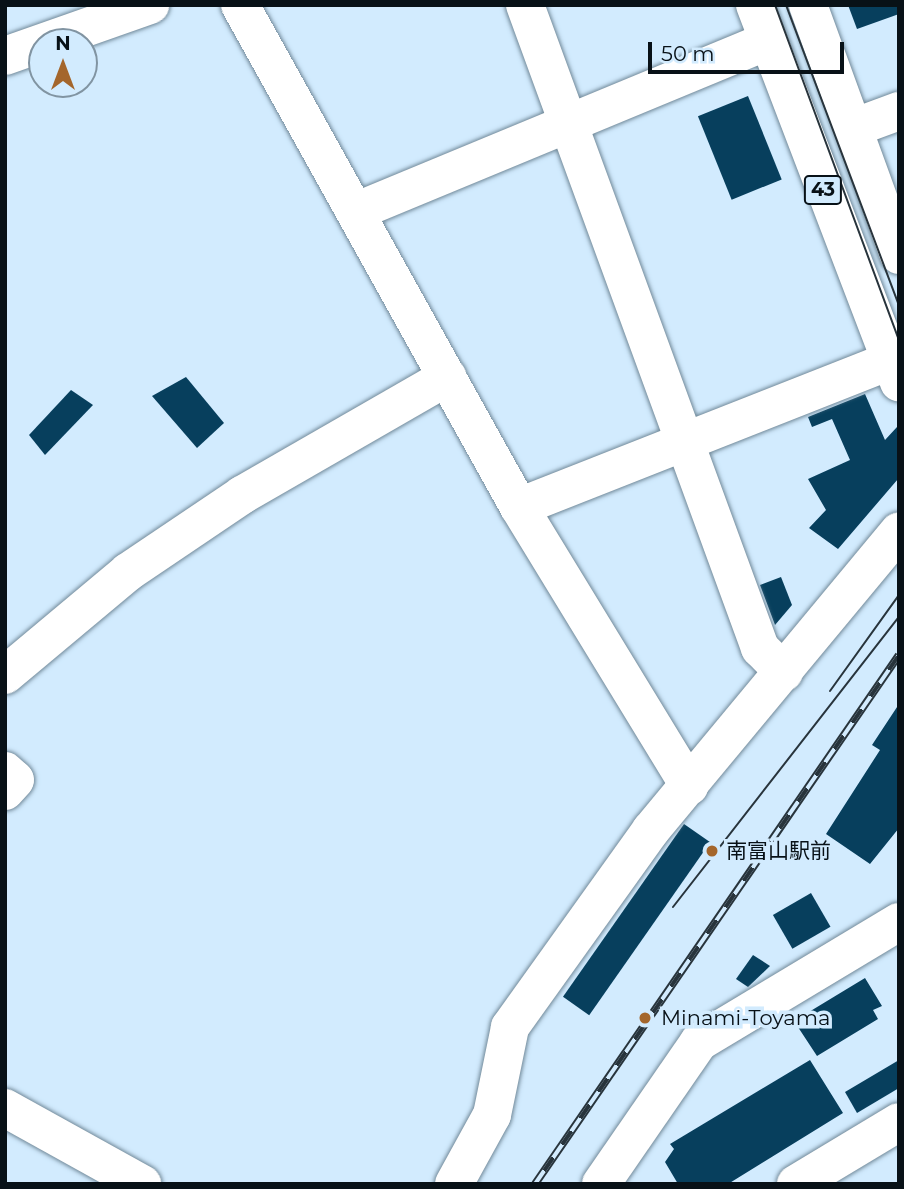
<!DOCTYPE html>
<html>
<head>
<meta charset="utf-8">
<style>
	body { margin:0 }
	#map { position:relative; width:904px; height:1189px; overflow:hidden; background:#d2ebfe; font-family:Montserrat,"Noto Sans JP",sans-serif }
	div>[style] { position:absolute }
	.building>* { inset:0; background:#073f5d; transform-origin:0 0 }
	.roads { filter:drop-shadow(0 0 2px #718999) drop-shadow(0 0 2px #718999) }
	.minor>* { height:38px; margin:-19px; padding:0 19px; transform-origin:19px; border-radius:19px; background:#fff }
	.major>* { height:38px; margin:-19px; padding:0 19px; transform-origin:19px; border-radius:19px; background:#fff }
	.tram>* { height:2px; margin:-1px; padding:0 1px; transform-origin:1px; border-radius:1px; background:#28343c }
	.rail>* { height:8px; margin-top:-4px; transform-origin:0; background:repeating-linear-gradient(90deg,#d2ebfe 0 16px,#28343c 0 32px); box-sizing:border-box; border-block:2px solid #28343c }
	.dots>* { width:19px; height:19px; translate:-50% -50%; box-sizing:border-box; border:4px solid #d2ebfe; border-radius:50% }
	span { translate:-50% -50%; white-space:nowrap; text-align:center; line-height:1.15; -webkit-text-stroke:7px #d2ebfe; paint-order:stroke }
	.shield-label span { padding:2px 5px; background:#d2ebfe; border:2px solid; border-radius:5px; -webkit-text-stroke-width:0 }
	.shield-label { font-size:19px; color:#081117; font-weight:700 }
	.poi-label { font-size:21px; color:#081117 }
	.left { translate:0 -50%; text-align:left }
	.frame { position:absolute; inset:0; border:7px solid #081117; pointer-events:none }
	.north { position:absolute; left:28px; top:28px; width:70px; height:70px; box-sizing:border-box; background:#d2ebfe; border:2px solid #8194a2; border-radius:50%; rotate:0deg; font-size:19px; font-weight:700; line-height:28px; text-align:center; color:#081117 }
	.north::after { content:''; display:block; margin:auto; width:24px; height:32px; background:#a4662c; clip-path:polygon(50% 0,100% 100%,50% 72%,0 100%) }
	.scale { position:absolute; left:648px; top:42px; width:196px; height:32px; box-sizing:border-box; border:4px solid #081117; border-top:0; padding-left:9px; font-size:21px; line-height:24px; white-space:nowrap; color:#081117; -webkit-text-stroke:5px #d2ebfe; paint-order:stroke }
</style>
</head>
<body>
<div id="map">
	<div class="building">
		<div style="clip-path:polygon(848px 5px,899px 5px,899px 14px,857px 29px)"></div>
		<div style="left:748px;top:96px;width:90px;height:54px;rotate:68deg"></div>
		<div style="clip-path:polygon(186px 377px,224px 423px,197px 448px,152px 396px)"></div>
		<div style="clip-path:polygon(71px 390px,93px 405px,45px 455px,29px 435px)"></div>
		<div style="clip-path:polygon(865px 394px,885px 440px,897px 427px,898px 479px,838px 549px,809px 528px,826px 510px,808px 479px,850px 460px,832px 419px,812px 427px,808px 417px)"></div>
		<div style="clip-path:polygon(781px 577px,792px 605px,775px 625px,760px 585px)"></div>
		<div style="clip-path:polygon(899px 704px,899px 828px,870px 864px,826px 834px,880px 750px,872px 745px)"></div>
		<div style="left:684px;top:824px;width:32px;height:211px;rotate:35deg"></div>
		<div style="left:811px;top:893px;width:39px;height:44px;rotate:60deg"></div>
		<div style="clip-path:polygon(753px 955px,770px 966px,748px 987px,736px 979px)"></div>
		<div style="clip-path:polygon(865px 978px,882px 1006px,873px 1010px,878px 1019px,817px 1056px,794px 1021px)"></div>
		<div style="clip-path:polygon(810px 1060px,843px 1113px,728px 1184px,678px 1184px,665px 1162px,674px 1149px,670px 1144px)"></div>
		<div style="clip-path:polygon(899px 1060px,899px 1088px,857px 1113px,845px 1092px)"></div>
	</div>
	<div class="roads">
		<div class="minor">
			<div style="left:240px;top:5px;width:574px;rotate:60.94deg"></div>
			<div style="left:519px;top:507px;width:327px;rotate:58.6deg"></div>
			<div style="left:525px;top:5px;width:685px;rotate:69.92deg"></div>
			<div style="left:760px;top:648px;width:34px;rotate:45deg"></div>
			<div style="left:5px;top:56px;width:154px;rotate:-19.4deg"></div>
			<div style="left:853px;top:128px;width:49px;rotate:-20.3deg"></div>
			<div style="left:357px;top:211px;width:445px;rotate:-22.5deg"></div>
			<div style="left:519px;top:507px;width:396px;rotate:-21.5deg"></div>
			<div style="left:5px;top:675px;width:160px;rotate:-39.9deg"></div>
			<div style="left:128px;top:572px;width:138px;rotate:-34deg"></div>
			<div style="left:242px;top:495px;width:237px;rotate:-29.9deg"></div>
			<div style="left:5px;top:771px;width:13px;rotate:42deg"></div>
			<div style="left:15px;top:780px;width:15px;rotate:132deg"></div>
			<div style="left:5px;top:1108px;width:157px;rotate:29deg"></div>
			<div style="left:454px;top:1184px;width:79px;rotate:-61.2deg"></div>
			<div style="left:492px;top:1115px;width:90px;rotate:-78.4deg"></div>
			<div style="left:510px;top:1027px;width:242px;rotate:-54.4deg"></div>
			<div style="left:651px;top:830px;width:388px;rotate:-50.3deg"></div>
			<div style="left:601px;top:1184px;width:173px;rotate:-55.4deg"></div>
			<div style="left:699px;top:1042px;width:233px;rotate:-31deg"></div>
			<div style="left:796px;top:1184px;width:120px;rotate:-31deg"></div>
		</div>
		<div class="major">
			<div style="left:755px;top:5px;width:404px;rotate:69.1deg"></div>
			<div style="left:808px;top:5px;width:266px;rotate:70deg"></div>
		</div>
	</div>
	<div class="tram">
		<div style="left:775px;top:5px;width:357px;rotate:69.7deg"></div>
		<div style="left:786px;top:5px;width:321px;rotate:69.4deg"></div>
		<div style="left:830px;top:691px;width:118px;rotate:-54.3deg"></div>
		<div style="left:673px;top:907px;width:368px;rotate:-52.1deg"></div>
	</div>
	<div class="rail">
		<div style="left:535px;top:1184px;width:642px;rotate:-55.47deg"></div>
	</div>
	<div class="dots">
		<div style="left:712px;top:851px;background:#a4662c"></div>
		<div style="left:645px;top:1018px;background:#a4662c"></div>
	</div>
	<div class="shield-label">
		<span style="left:823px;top:190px">43</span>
	</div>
	<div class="poi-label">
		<span class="left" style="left:726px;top:851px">南富山駅前</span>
		<span class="left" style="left:661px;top:1018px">Minami-Toyama</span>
	</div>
	<div class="frame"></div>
	<div class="north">N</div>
	<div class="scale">50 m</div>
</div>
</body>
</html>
